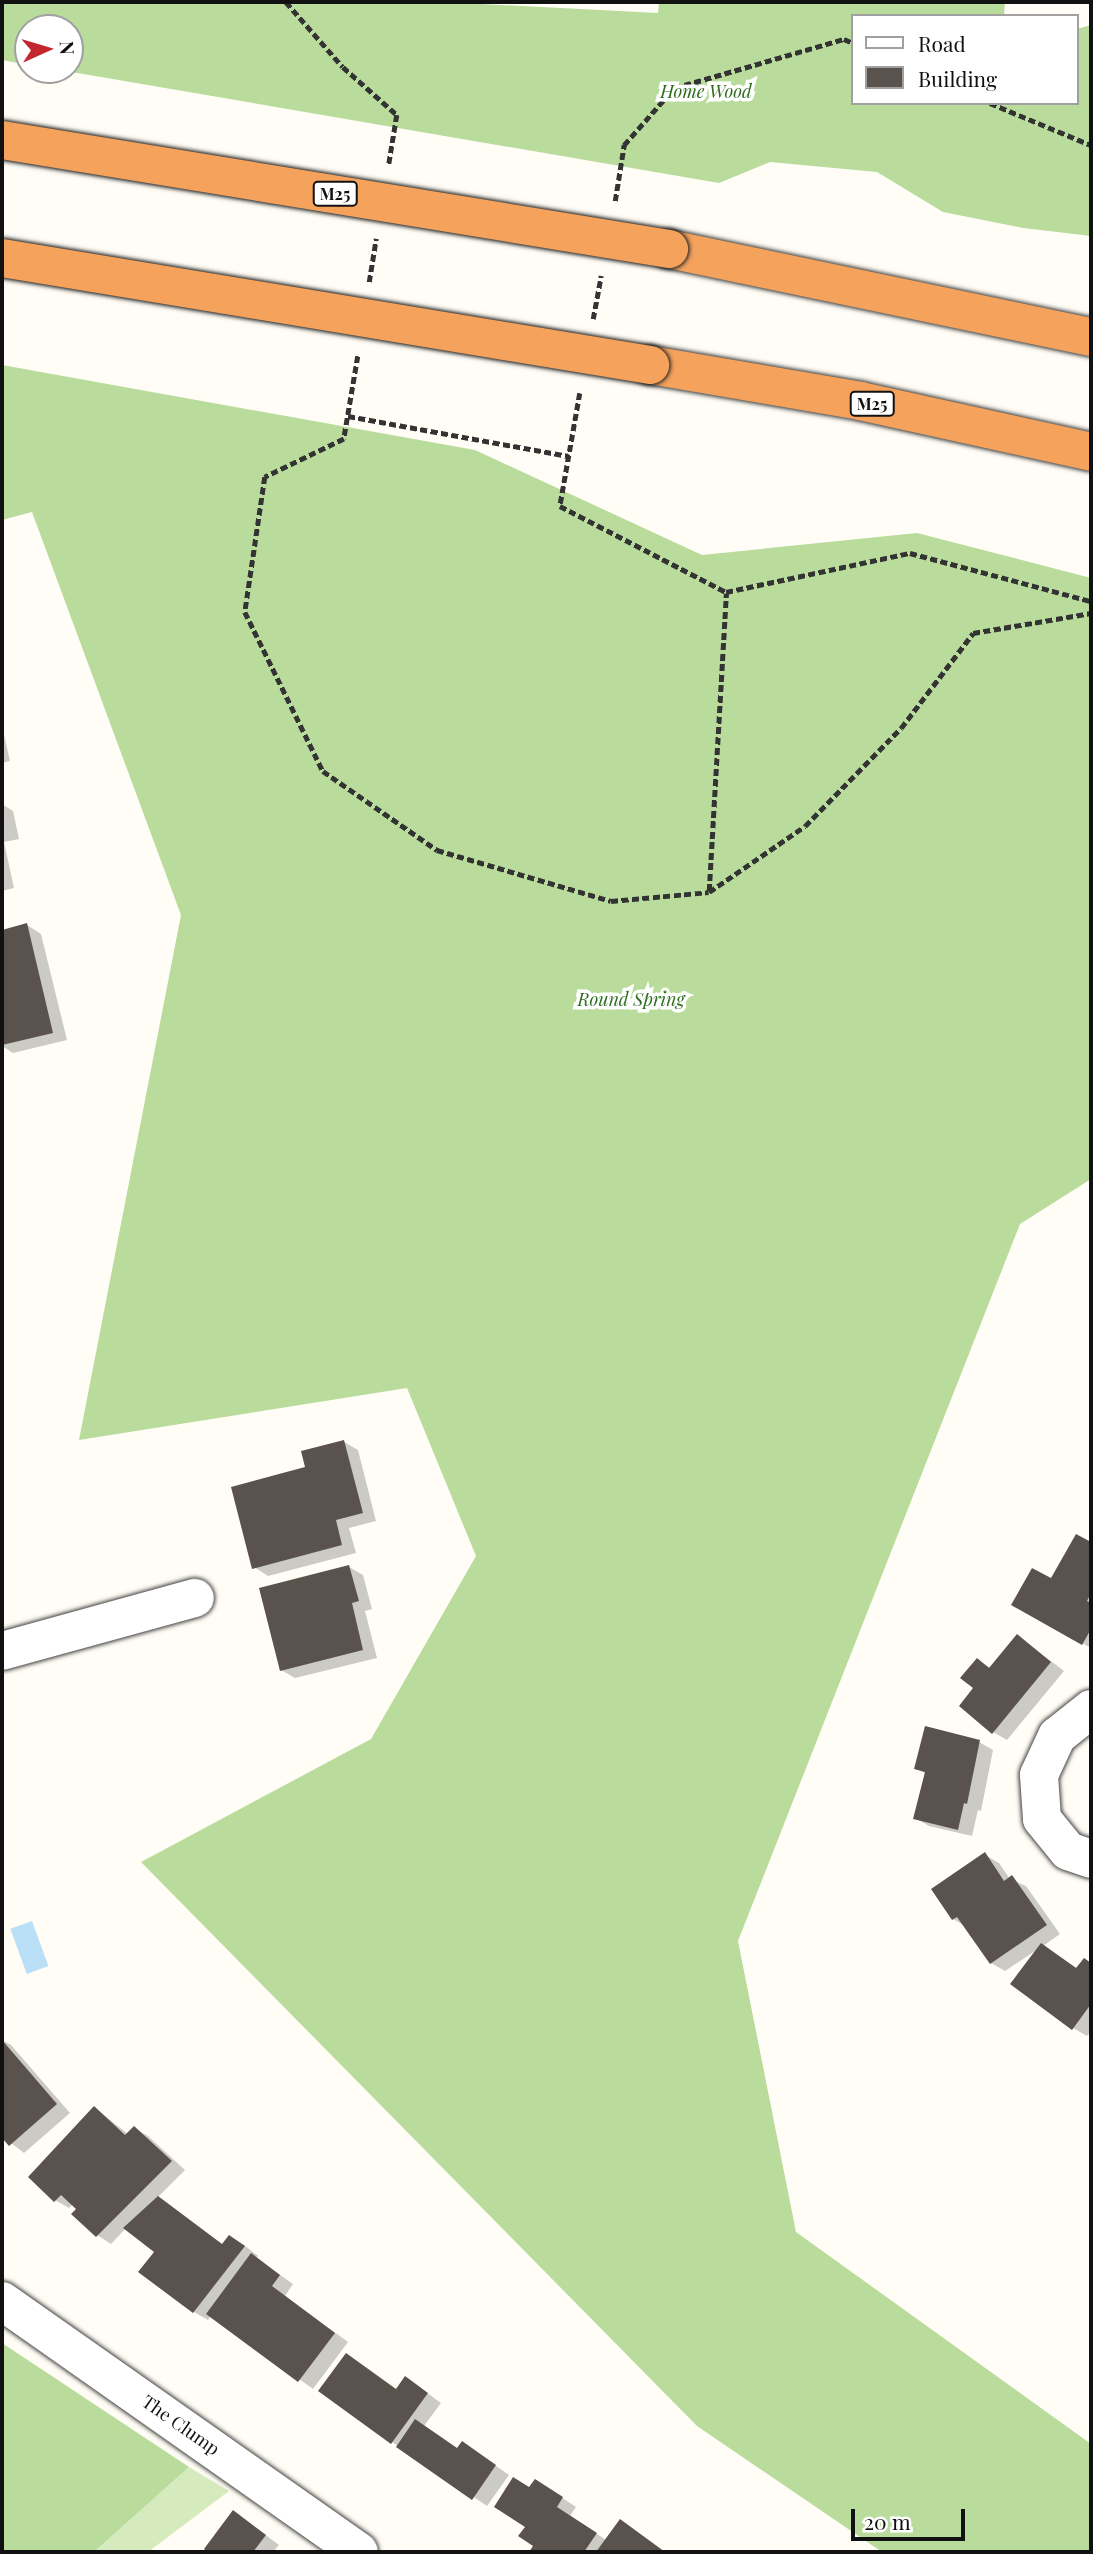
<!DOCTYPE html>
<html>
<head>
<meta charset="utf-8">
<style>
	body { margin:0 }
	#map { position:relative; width:1093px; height:2554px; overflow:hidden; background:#fffdf5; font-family:"Playfair Display",serif }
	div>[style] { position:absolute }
	.green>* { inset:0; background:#d5ebbd }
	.forest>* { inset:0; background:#b9dc9c }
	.water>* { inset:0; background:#b9e0f7; transform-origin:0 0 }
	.shadow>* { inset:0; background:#0003 }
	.building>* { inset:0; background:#5a524d }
	.path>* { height:4.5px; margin-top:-2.25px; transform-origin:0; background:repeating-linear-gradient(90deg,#333 0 7px,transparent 0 10.5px) }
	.roads { filter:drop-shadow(0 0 2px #444) drop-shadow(0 0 2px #444) }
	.minor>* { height:38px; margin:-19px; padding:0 19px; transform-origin:19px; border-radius:19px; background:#fff }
	.highway>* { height:38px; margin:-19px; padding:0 19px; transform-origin:19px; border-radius:19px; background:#f5a25d }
	.bridges { filter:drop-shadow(0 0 2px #222) drop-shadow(0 0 2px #222) }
	.highway-bridge>* { height:38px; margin:-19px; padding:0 19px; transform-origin:19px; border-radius:19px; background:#f5a25d }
	span { translate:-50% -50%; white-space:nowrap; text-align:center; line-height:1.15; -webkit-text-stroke:7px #fff; paint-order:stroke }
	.shield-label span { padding:2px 5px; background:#fff; border:2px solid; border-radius:5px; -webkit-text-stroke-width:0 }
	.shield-label { font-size:16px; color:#111; font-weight:700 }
	.park-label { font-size:18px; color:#2f6b1f; font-style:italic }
	.street-label { font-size:18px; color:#111 }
	.frame { position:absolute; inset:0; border:4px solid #111; pointer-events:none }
	.legend { position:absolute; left:851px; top:14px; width:228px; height:91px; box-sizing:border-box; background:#fff; border:2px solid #a0a0a0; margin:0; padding:9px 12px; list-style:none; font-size:21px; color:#111 }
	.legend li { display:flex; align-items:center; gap:14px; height:35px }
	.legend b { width:35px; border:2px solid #a0a0a0 }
	.north { position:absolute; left:14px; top:14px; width:70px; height:70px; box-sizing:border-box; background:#fff; border:2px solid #a0a0a0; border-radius:50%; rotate:86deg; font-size:19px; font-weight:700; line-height:28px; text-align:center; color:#111 }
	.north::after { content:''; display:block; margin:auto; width:24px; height:32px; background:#c4262e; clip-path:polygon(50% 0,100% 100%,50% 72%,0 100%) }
	.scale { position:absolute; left:851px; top:2509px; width:114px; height:32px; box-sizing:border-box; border:4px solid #111; border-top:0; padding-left:9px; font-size:21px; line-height:24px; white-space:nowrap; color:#111; -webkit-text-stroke:5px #fff; paint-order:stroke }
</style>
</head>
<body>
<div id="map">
	<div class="green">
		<div style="clip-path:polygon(189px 2467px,229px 2491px,148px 2552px,94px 2552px)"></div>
	</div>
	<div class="forest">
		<div style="clip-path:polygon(2px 2px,442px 2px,658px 13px,659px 2px,1005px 2px,1004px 16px,853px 16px,853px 103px,1077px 103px,1077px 29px,1091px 25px,1091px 236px,1023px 228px,943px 212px,877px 172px,770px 162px,719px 183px,60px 70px,70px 70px,70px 28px,28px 28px,28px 65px,2px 60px)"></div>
		<div style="clip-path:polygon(2px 365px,475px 450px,702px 555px,917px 533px,1091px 578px,1091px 1179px,1020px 1224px,738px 1941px,796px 2232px,1091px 2444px,1091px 2552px,882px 2552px,697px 2426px,141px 1862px,371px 1739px,476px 1556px,407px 1388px,79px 1440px,181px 915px,32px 512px,2px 520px)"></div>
		<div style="clip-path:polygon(2px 2343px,189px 2467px,94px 2552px,2px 2552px)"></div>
	</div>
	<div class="water">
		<div style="left:32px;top:1921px;width:48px;height:23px;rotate:70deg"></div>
	</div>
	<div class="shadow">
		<div style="clip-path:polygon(2px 726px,10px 761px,2px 763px)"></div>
		<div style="clip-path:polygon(2px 804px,13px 811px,19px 839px,4px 842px,14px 888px,2px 891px)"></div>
		<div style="clip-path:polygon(27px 925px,41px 934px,67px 1040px,13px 1053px,2px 1046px,2px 931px)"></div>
		<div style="clip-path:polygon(344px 1442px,358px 1450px,376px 1521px,349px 1528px,356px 1553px,268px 1576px,254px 1567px,307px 1469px)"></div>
		<div style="clip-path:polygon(1077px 1536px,1091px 1544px,1091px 1648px,1013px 1605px,1052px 1581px)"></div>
		<div style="clip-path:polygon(349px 1567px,363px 1575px,372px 1609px,365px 1611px,377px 1658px,295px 1678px,281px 1670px)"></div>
		<div style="clip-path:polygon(1018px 1636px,1064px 1671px,1007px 1740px,993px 1732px,975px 1688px,977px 1660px,991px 1668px)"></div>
		<div style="clip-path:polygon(979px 1742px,993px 1750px,981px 1811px,978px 1810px,972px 1836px,929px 1826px,915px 1818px,926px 1774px,916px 1768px)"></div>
		<div style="clip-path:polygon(985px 1855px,999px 1863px,1010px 1879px,1026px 1886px,1060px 1934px,1043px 1946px,1078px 1969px,1084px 1960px,1091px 1964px,1091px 2031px,1087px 2036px,1073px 2028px,1038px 1949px,1005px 1971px,991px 1963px,967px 1927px,953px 1919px)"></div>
		<div style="clip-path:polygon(2px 2040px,11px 2045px,70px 2113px,24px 2153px,2px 2136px)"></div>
		<div style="clip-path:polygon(95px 2108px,128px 2134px,134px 2128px,148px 2136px,185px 2170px,157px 2198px,223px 2245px,230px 2237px,244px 2245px,258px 2256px,256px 2258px,293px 2284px,285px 2296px,348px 2342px,313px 2389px,211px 2316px,208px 2320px,194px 2312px,157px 2251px,126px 2228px,111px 2244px,97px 2235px,73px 2204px,69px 2208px,55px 2200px)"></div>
		<div style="clip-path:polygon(419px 2387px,441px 2403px,424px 2426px,458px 2449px,476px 2452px,509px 2475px,487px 2506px,392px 2442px,397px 2390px)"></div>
		<div style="clip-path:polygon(530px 2489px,549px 2489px,576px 2507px,570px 2516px,606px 2540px,634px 2530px,665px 2552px,531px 2552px,535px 2546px,527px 2526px)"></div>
		<div style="clip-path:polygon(247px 2521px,279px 2545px,273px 2552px,210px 2552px,206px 2549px)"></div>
	</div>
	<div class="building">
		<div style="clip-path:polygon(27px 923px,53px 1033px,2px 1045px,2px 930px)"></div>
		<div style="clip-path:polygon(344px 1440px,363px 1513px,336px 1520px,342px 1545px,252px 1569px,231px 1487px,305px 1467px,301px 1451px)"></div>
		<div style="clip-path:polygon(1076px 1534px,1091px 1542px,1091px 1593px,1087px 1601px,1091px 1603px,1091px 1629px,1082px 1645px,1011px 1605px,1032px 1568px,1051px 1578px)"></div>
		<div style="clip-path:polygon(349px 1565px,359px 1601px,352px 1603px,363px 1650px,280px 1671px,259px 1588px)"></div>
		<div style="clip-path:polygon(1017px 1634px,1051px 1662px,992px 1734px,959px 1706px,973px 1688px,960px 1678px,977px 1658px,989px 1668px)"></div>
		<div style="clip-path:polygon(925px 1726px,980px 1740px,967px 1804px,964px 1803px,958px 1830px,913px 1819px,925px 1772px,914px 1769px)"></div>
		<div style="clip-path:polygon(985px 1852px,1004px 1881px,1012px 1875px,1047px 1925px,990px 1964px,957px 1917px,952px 1920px,931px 1889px)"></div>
		<div style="clip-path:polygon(1041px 1943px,1076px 1968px,1084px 1958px,1091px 1963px,1091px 2004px,1072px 2030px,1010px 1984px)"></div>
		<div style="clip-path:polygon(2px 2040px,57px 2104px,9px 2146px,2px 2138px)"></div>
		<div style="clip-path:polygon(94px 2106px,125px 2135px,134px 2126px,172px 2161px,96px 2237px,71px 2214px,76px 2209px,61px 2195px,54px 2202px,28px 2177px)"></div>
		<div style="clip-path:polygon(158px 2196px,222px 2244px,229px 2235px,245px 2246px,193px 2313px,138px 2272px,154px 2252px,123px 2228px)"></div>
		<div style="clip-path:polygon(251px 2253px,280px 2275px,272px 2286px,335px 2333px,298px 2382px,206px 2314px)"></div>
		<div style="clip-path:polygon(346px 2353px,396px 2389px,405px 2376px,428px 2393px,391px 2444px,318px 2391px)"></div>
		<div style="clip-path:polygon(415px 2419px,457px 2448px,462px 2441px,496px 2465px,472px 2500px,396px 2447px)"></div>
		<div style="clip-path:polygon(513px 2477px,529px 2487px,535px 2479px,563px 2497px,557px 2507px,597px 2533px,584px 2552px,529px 2552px,533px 2546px,518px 2536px,525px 2527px,494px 2507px)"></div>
		<div style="clip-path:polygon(233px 2510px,266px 2535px,253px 2552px,207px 2552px,204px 2549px)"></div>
		<div style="clip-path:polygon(620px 2519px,665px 2552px,596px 2552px)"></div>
	</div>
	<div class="path">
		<div style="left:286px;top:2px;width:86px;rotate:48.8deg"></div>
		<div style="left:343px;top:67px;width:72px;rotate:41.6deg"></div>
		<div style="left:397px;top:115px;width:50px;rotate:99.3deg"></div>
		<div style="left:990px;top:103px;width:109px;rotate:22.6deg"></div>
		<div style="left:615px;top:201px;width:57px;rotate:-80.9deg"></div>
		<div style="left:624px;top:145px;width:76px;rotate:-48.7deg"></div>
		<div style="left:674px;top:88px;width:177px;rotate:-16.1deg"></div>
		<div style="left:844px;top:39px;width:10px;rotate:24deg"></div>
		<div style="left:369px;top:282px;width:44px;rotate:-80.8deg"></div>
		<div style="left:593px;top:319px;width:44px;rotate:-79.5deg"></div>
		<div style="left:358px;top:356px;width:84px;rotate:99.6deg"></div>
		<div style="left:344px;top:439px;width:88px;rotate:154.3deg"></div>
		<div style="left:265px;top:477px;width:136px;rotate:98.4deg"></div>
		<div style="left:245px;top:612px;width:177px;rotate:63.9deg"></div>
		<div style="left:323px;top:771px;width:139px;rotate:34.7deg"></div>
		<div style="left:437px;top:850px;width:181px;rotate:16.3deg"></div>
		<div style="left:611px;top:901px;width:98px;rotate:-5.2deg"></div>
		<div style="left:709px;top:892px;width:116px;rotate:-34.5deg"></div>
		<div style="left:805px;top:826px;width:137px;rotate:-45.6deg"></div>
		<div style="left:901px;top:728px;width:119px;rotate:-52.8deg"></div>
		<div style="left:973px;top:633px;width:120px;rotate:-9.6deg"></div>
		<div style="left:580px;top:393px;width:115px;rotate:100deg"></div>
		<div style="left:560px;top:506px;width:187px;rotate:27.4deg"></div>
		<div style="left:726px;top:592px;width:188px;rotate:-12deg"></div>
		<div style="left:910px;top:553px;width:187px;rotate:14.9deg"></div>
		<div style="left:348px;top:416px;width:224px;rotate:10.3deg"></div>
		<div style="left:709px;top:891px;width:298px;rotate:-86.7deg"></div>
	</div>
	<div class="roads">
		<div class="minor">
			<div style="left:2px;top:1651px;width:200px;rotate:-15.4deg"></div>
			<div style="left:1091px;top:1709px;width:43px;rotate:141.5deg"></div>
			<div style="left:1057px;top:1736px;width:43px;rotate:114.8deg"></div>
			<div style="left:1039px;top:1775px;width:44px;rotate:86.1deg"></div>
			<div style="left:1042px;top:1819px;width:41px;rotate:50.9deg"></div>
			<div style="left:1068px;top:1851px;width:24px;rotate:19deg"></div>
			<div style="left:2px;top:2301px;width:436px;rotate:35.1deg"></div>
		</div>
		<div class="highway">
			<div style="left:669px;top:249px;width:431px;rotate:11.8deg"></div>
			<div style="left:650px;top:365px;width:213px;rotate:9.7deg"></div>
			<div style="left:860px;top:401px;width:237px;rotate:12.4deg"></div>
		</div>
	</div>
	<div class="bridges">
		<div class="highway-bridge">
			<div style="left:2px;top:140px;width:676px;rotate:9.28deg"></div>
			<div style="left:2px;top:258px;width:657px;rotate:9.38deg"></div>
		</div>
	</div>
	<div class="shield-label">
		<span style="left:335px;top:194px">M25</span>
		<span style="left:872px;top:404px">M25</span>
	</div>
	<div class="park-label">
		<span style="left:706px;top:91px">Home Wood</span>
		<span style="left:631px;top:999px">Round Spring</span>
	</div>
	<div class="street-label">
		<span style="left:181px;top:2425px;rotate:35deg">The Clump</span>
	</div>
	<div class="frame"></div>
	<ul class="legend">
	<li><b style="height:9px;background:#fff"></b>Road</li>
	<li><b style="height:19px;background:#5a524d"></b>Building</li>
	</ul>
	<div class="north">N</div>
	<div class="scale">20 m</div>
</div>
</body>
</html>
